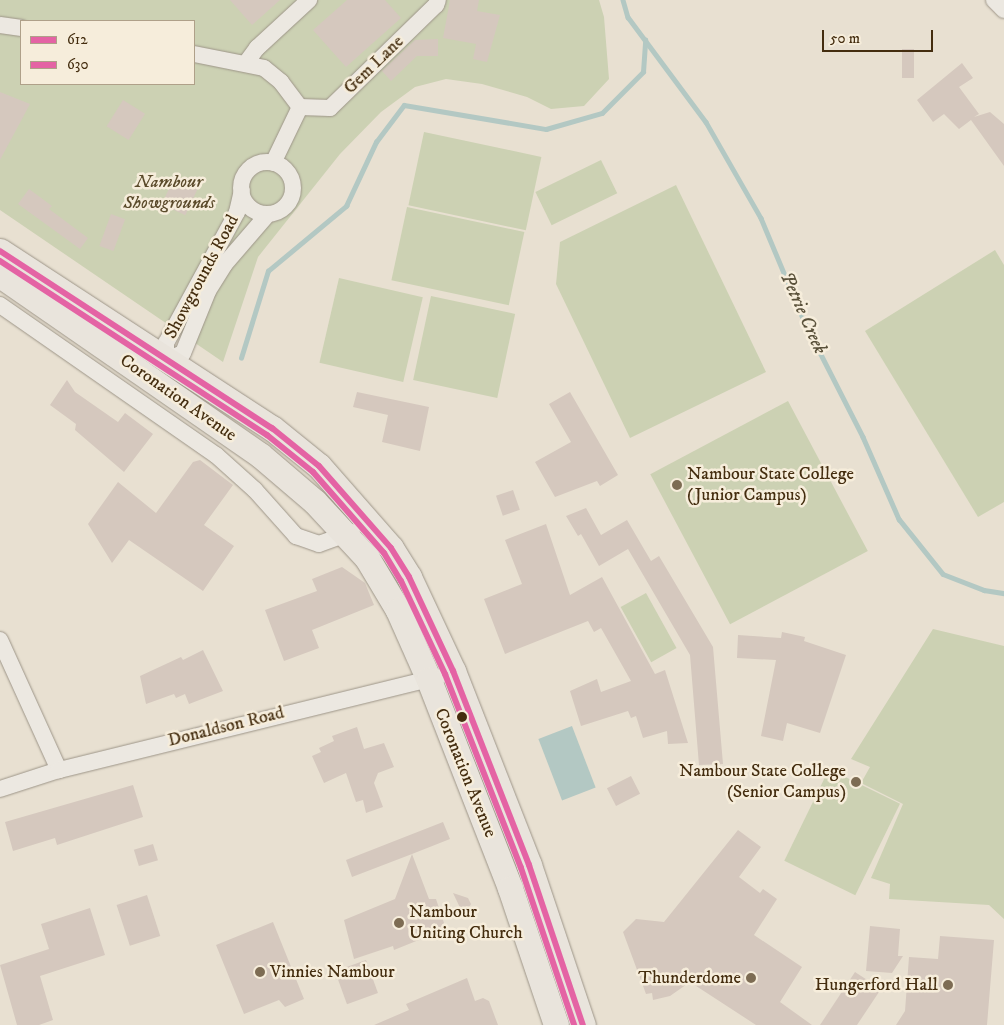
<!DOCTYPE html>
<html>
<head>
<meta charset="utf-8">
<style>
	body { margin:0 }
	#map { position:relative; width:1004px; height:1025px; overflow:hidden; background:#e8e0d1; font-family:"IM FELL DW Pica",serif }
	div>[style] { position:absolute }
	.green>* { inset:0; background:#ccd1b3; transform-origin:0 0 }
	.water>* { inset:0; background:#b3c8c3; transform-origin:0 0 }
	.stream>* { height:4.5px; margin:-2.25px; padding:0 2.25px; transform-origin:2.25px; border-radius:2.25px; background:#b3c8c3 }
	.building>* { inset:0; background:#d5c8be; transform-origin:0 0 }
	.roads { filter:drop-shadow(0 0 1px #9d9588) drop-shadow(0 0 1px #9d9588) }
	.street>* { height:16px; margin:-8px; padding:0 8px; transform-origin:8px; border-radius:8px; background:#ece8e1 }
	.street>.ring { margin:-8px; padding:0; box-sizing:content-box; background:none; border:16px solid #ece8e1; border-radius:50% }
	.primary>* { height:25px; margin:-12.5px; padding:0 12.5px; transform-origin:12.5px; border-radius:12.5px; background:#e9e4dc }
	.bus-1>* { height:6px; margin:-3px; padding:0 3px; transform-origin:3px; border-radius:3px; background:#e463a4 }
	.bus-2>* { height:6px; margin:-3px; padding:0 3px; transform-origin:3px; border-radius:3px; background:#e463a4 }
	.dots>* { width:14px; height:14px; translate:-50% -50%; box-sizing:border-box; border:2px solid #f6eddb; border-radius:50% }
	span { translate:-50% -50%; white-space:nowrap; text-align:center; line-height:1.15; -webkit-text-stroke:5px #f6eddb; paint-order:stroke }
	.street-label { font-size:18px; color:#442d0f }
	.park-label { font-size:18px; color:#5b4b2b; font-style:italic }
	.poi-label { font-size:18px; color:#442d0f }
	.left { translate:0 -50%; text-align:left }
	.right { translate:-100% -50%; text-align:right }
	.water-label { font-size:19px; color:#5a513a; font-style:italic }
	.legend { position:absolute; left:20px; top:20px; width:175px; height:65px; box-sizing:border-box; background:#f6eddb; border:1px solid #afa089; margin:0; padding:6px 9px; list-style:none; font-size:15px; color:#442d0f }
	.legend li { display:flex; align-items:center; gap:10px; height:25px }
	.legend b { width:25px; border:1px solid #afa089 }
	.scale { position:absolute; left:822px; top:30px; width:111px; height:22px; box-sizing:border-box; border:2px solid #442d0f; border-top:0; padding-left:6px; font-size:15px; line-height:18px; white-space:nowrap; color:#442d0f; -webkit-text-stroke:4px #f6eddb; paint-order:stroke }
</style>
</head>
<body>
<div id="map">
	<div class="green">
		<div style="clip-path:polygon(evenodd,0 0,599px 0,604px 17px,609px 79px,584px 106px,551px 109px,527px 97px,482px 84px,446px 79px,415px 87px,381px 112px,340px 154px,258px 257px,223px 362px,0 210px,0 0,21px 21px,194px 21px,194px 84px,21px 84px,21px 21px)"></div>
		<div style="left:424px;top:132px;width:120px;height:75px;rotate:12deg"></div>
		<div style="left:601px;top:160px;width:37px;height:73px;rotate:64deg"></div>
		<div style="clip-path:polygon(676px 185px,766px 372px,630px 438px,556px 284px,560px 242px)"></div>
		<div style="left:407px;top:207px;width:120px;height:75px;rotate:12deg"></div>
		<div style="clip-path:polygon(995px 250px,1004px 265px,1004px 502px,978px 517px,865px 331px)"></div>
		<div style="left:339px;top:278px;width:86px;height:87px;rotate:13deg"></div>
		<div style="left:431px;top:296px;width:86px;height:86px;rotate:12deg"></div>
		<div style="left:788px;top:401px;width:170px;height:156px;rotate:62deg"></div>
		<div style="left:646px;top:593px;width:63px;height:29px;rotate:61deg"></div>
		<div style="clip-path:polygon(933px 629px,1004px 646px,1004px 919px,989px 905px,889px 899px,890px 884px,871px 878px,903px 804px,861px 783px,870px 767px,851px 759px)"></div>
		<div style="left:829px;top:769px;width:79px;height:102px;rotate:26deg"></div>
	</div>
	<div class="water">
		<div style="left:572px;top:726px;width:66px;height:36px;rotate:69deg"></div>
	</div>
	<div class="stream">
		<div style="left:623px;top:0;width:18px;rotate:74deg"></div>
		<div style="left:628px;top:17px;width:131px;rotate:53.4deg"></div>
		<div style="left:706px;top:122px;width:111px;rotate:60.2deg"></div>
		<div style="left:761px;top:218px;width:112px;rotate:67.3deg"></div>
		<div style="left:804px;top:321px;width:130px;rotate:63deg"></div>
		<div style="left:863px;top:437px;width:90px;rotate:66.3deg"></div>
		<div style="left:899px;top:519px;width:70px;rotate:51.3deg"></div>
		<div style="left:943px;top:574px;width:44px;rotate:21.3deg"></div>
		<div style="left:984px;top:590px;width:20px;rotate:9deg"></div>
		<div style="left:241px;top:358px;width:91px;rotate:-72.8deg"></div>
		<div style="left:268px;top:271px;width:102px;rotate:-39.8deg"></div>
		<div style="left:346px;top:206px;width:71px;rotate:-64.9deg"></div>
		<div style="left:376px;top:142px;width:46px;rotate:-52.9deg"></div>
		<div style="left:404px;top:105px;width:144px;rotate:9.6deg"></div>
		<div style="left:546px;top:129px;width:58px;rotate:-15.9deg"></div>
		<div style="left:602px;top:113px;width:58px;rotate:-45deg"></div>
		<div style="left:643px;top:72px;width:32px;rotate:-86deg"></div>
	</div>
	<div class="building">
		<div style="clip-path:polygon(230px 0,280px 0,252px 25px)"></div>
		<div style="clip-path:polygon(347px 0,385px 0,401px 18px,346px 67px,313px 30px)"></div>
		<div style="clip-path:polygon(450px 0,479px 0,477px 11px,500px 15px,487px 62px,473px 59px,476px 44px,443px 38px)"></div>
		<div style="clip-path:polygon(438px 39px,438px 56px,417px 56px,391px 81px,382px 71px,415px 40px)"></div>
		<div style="left:902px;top:49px;width:12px;height:29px"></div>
		<div style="clip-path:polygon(962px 63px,973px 78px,959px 87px,979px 114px,974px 117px,990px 112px,1004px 124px,1004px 166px,971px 120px,959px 129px,944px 114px,933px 122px,917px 100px)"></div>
		<div style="clip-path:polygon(0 92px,30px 104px,0 160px)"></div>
		<div style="left:123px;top:100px;width:26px;height:31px;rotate:32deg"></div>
		<div style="left:174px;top:178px;width:26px;height:29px;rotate:25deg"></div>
		<div style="clip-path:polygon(29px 189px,52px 206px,49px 209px,88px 238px,80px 249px,18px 204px)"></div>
		<div style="left:111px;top:214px;width:15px;height:34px;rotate:20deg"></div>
		<div style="clip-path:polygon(67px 380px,75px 392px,118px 422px,125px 413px,153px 434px,124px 472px,75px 430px,76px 424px,50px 405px)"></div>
		<div style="clip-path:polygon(357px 392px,429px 407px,420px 451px,382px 442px,388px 415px,353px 407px)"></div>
		<div style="clip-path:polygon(570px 392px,618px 475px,600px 486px,597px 481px,555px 497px,535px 462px,571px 442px,549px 404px)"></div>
		<div style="clip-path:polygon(200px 460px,233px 485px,204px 525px,234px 546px,203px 591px,129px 540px,112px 563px,88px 524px,118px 482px,156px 513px,193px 462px)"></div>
		<div style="left:513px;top:490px;width:21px;height:18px;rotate:71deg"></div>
		<div style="clip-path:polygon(586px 508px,601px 535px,627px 520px,651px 561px,659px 556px,713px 647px,723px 764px,699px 765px,690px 655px,628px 549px,599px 566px,581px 534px,578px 536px,566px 516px)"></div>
		<div style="clip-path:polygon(546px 524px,570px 595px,602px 577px,655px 674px,665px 670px,688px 743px,668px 744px,667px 731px,643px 738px,636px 716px,631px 718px,628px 711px,581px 726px,570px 691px,597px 679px,601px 692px,631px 681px,601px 628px,594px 632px,588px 621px,505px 654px,484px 599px,522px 584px,505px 540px)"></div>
		<div style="clip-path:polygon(342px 567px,365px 583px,374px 605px,312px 630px,319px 648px,284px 661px,265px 610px,317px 591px,312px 579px)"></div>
		<div style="clip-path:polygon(782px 632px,805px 637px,804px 641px,846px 655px,820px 733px,787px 723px,783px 741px,761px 736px,776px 660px,737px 658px,738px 635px,781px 638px)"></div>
		<div style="clip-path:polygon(203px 650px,223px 691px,189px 704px,185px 694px,176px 698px,174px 694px,146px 704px,140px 676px,181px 657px,183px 660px)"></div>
		<div style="clip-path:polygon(357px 727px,364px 749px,384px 743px,394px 767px,378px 773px,374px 783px,383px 807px,366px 813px,363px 800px,356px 802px,346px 773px,324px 783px,312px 756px,321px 752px,319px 748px,334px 741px,332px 736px)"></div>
		<div style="left:631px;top:776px;width:20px;height:27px;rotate:63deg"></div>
		<div style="clip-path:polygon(133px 785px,143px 817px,57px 845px,55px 838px,13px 851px,5px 822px)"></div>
		<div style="clip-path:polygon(443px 822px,450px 839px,412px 854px,429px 899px,436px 899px,446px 929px,394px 950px,393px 946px,354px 959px,344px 920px,395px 899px,412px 854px,352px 877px,346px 860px)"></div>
		<div style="clip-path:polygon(738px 830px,761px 847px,739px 877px,760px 893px,763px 889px,777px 899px,754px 935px,802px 967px,780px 1002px,812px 1025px,756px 1025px,690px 982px,670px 996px,653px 1000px,652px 993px,646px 994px,623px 932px,636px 919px,664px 922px)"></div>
		<div style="left:153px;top:844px;width:17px;height:20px;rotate:73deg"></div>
		<div style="clip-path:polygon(453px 893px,468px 898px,471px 904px,464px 916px)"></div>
		<div style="left:147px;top:895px;width:43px;height:32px;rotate:72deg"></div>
		<div style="clip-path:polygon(90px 908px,105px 955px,40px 976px,53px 1020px,39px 1025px,17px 1025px,0 965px,49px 949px,41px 924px)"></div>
		<div style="clip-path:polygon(273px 922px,304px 999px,285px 1007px,279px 1000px,244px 1014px,216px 945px)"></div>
		<div style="clip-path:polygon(870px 926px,900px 929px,898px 956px,903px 956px,892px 973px,866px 971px)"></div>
		<div style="clip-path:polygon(940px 936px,994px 940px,987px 1025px,896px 1025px,905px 1011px,909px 957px,938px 959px)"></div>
		<div style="left:366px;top:960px;width:35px;height:33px;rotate:70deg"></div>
		<div style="clip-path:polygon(855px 972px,881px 989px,857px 1025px,820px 1025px)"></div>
		<div style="clip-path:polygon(467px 978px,475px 1001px,483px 998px,489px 1001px,498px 1025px,374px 1025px,409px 1010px,406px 1004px)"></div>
	</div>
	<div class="roads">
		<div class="street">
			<div style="left:994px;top:0;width:14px;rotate:45deg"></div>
			<div style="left:0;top:25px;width:21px;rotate:8deg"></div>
			<div style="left:194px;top:54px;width:71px;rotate:11.3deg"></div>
			<div style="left:264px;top:68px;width:22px;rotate:39deg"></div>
			<div style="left:281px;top:82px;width:31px;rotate:53deg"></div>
			<div style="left:300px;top:107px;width:62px;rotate:115.7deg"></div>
			<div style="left:246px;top:63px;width:19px;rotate:-54deg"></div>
			<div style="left:257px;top:48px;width:71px;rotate:-42.7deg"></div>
			<div style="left:300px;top:107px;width:30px;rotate:2deg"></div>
			<div style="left:330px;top:108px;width:148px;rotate:-44.2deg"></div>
			<div style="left:436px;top:5px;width:5px;rotate:-68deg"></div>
			<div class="ring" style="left:241px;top:162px;width:36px;height:36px"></div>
			<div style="left:0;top:305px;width:263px;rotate:34.8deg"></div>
			<div style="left:216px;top:455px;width:52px;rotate:41.9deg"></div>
			<div style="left:255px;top:490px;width:62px;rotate:48.3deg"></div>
			<div style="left:296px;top:536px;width:24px;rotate:19deg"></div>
			<div style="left:319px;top:544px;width:35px;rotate:-20deg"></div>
			<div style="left:166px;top:360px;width:17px;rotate:-90deg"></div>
			<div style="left:166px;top:343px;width:149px;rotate:-61.5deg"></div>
			<div style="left:237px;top:212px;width:22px;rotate:-77deg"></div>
			<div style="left:166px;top:360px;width:18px;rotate:-22deg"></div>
			<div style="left:183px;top:353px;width:67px;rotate:-68deg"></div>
			<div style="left:208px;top:291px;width:31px;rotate:-58deg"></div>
			<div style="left:224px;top:265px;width:67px;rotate:-49.2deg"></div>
			<div style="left:0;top:640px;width:143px;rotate:65.6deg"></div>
			<div style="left:0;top:789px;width:62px;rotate:-17.9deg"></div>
			<div style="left:59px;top:770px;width:390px;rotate:-13.8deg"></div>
		</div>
		<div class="primary">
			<div style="left:0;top:251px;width:325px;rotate:33.1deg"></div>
			<div style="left:272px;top:428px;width:60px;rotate:39deg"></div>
			<div style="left:319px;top:466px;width:109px;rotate:48.7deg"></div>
			<div style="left:391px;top:548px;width:34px;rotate:58deg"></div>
			<div style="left:409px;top:577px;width:104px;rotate:64.9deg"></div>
			<div style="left:453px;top:671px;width:208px;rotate:68.6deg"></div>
			<div style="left:529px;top:865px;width:169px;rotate:71.4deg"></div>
			<div style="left:0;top:275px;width:316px;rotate:34.7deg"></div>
			<div style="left:260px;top:455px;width:72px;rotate:40.5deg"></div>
			<div style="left:315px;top:502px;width:76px;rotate:47.1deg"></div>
			<div style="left:367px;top:558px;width:61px;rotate:59.2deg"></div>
			<div style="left:398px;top:610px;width:77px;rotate:66.1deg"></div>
			<div style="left:429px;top:680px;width:223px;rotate:68.7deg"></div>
			<div style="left:510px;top:888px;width:145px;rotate:71.4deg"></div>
		</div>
	</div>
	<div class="bus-1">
		<div style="left:0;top:251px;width:325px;rotate:33.1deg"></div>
		<div style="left:272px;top:428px;width:60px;rotate:39deg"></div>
		<div style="left:319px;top:466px;width:109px;rotate:48.7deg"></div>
		<div style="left:391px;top:548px;width:34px;rotate:58deg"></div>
		<div style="left:409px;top:577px;width:104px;rotate:64.9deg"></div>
		<div style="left:453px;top:671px;width:208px;rotate:68.6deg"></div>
		<div style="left:529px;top:865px;width:169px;rotate:71.4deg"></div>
	</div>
	<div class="bus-2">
		<div style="left:0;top:261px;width:319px;rotate:33.1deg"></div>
		<div style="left:267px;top:435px;width:59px;rotate:38.8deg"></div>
		<div style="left:313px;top:472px;width:108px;rotate:48.8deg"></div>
		<div style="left:384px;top:553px;width:33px;rotate:59deg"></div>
		<div style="left:401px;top:581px;width:103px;rotate:64.7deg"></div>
		<div style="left:445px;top:674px;width:208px;rotate:68.6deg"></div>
		<div style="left:521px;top:868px;width:166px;rotate:71.3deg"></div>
	</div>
	<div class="dots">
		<div style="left:677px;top:485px;background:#7d6c53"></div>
		<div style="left:462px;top:717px;background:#442d0f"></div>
		<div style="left:856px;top:782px;background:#7d6c53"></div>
		<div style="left:399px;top:923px;background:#7d6c53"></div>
		<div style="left:260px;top:972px;background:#7d6c53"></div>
		<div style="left:751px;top:978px;background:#7d6c53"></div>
		<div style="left:948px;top:985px;background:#7d6c53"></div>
	</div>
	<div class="street-label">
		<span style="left:374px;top:65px;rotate:-44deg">Gem Lane</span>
		<span style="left:202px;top:277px;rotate:-62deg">Showgrounds Road</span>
		<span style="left:178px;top:398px;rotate:35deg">Coronation Avenue</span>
		<span style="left:226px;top:727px;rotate:-14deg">Donaldson Road</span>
		<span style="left:465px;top:773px;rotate:68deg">Coronation Avenue</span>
	</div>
	<div class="park-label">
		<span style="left:169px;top:193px">Nambour<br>Showgrounds</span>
	</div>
	<div class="poi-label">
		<span class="left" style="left:687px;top:485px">Nambour State College<br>(Junior Campus)</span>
		<span class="right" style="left:846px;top:782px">Nambour State College<br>(Senior Campus)</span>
		<span class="left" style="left:409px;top:923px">Nambour<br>Uniting Church</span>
		<span class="left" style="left:270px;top:972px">Vinnies Nambour</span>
		<span class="right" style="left:741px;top:978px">Thunderdome</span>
		<span class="right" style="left:938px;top:985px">Hungerford Hall</span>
	</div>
	<div class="water-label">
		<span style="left:803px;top:313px;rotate:66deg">Petrie Creek</span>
	</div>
	<ul class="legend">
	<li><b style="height:6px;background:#e463a4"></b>612</li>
	<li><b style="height:6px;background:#e463a4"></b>630</li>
	</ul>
	<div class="scale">50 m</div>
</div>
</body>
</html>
